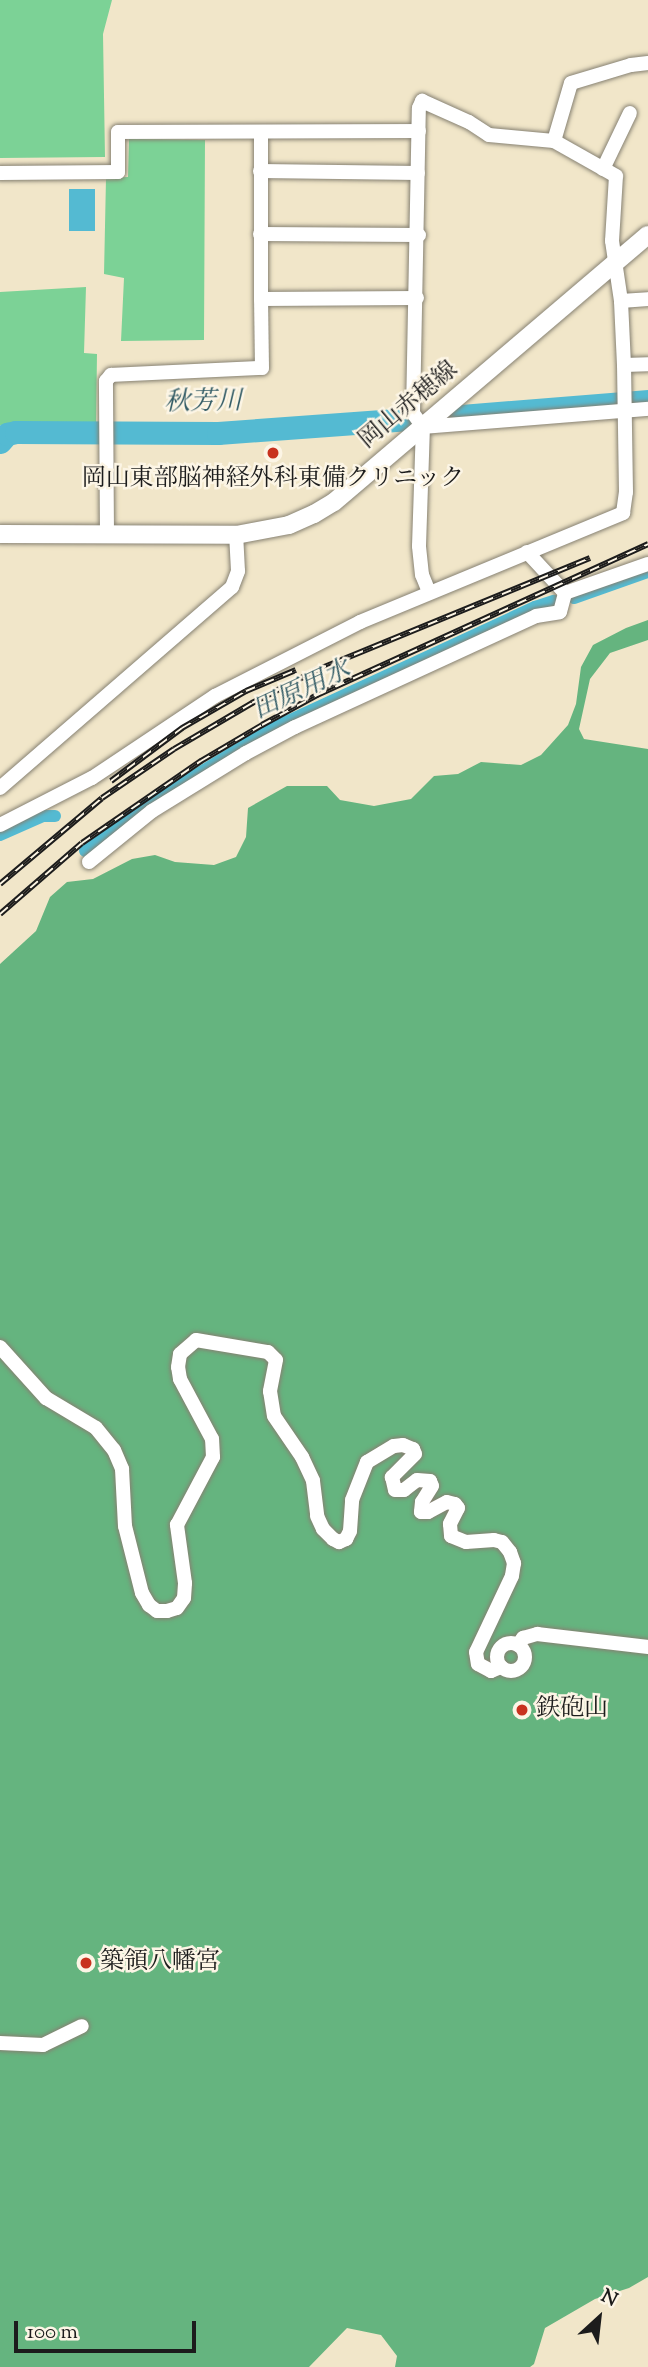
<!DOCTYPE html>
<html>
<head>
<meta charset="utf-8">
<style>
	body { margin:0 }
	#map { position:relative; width:648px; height:2367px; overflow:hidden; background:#f1e6c9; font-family:"Sorts Mill Goudy","Noto Serif JP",serif }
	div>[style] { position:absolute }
	.green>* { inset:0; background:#7cd296 }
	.forest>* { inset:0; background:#65b47f }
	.water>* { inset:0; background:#54bad2; transform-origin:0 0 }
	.canal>* { height:12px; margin:-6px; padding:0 6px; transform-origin:6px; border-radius:6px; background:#54bad2 }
	.river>* { height:23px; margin:-11.5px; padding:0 11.5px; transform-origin:11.5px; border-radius:11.5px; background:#54bad2 }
	.roads { filter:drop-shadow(0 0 2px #868172) drop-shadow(0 0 2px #868172) }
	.minor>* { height:14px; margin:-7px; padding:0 7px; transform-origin:7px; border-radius:7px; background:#fff }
	.minor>.ring { margin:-7px; padding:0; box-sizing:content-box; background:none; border:14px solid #fff; border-radius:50% }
	.major>* { height:18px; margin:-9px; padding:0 9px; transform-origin:9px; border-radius:9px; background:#fff }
	.rail>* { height:6px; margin-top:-3px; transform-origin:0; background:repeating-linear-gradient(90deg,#fcf5e5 0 10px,#1c1c1c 0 20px); box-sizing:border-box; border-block:2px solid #1c1c1c }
	.dots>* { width:19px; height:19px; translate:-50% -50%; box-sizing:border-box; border:4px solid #fcf5e5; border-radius:50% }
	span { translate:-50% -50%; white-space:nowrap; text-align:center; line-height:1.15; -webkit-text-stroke:5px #fcf5e5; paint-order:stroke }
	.street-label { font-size:24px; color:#1c1c1c }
	.poi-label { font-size:24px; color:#1c1c1c }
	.left { translate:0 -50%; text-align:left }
	.water-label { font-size:26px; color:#325b65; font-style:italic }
	.north { position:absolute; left:564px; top:2283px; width:70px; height:70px; -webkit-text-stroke:5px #fcf5e5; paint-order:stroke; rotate:27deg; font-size:19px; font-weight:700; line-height:28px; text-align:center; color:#1c1c1c }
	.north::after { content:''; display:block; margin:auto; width:24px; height:32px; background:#1c1c1c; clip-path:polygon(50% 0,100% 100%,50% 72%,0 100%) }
	.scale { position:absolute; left:14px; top:2321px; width:182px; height:32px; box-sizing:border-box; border:4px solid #1c1c1c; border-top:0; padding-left:9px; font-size:21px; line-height:24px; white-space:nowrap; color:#1c1c1c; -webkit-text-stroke:5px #fcf5e5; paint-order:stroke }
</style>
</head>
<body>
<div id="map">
	<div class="green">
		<div style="clip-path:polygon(0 0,112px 0,103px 34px,105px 157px,0 158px)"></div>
		<div style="clip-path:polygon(129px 139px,205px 140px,204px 340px,121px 341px,124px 278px,104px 274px,106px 178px,128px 177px)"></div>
		<div style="clip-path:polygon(86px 287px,84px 353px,97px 354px,96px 428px,0 425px,0 292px)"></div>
	</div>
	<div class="forest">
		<div style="clip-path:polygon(648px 620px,648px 640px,610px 653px,590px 679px,579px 729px,584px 739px,648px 749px,648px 2277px,629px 2288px,595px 2299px,545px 2328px,534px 2364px,530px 2367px,395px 2367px,397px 2356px,381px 2335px,347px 2328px,309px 2367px,0 2367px,0 964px,36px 931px,50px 897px,67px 882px,93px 879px,132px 859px,155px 855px,175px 862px,214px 865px,236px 857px,246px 837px,248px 808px,287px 786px,327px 786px,340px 800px,374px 806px,411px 799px,434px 776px,458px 774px,481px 762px,521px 765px,541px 755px,568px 725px,576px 704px,581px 667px,593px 645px,626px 628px)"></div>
	</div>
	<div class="water">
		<div style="left:69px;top:189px;width:26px;height:42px"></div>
	</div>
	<div class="canal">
		<div style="left:574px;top:598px;width:78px;rotate:-19.4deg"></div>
		<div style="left:0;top:835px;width:47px;rotate:-23.8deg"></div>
		<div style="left:43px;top:816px;width:12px"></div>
		<div style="left:85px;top:851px;width:81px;rotate:-36.4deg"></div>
		<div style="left:150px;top:803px;width:144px;rotate:-31.4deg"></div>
		<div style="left:273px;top:728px;width:289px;rotate:-24.8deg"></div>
		<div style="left:535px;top:607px;width:20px;rotate:-18deg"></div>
	</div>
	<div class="river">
		<div style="left:449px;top:417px;width:200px;rotate:-4.6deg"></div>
		<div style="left:0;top:442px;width:11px;rotate:-49deg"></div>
		<div style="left:7px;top:434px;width:9px;rotate:-13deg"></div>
		<div style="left:16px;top:432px;width:202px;rotate:0.3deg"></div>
		<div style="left:218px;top:433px;width:192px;rotate:-4.2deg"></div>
	</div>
	<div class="roads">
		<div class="minor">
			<div style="left:261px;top:132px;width:167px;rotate:90deg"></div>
			<div style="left:261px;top:299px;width:156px;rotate:-0.4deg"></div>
			<div style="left:603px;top:169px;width:62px;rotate:-64.3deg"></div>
			<div style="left:260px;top:171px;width:158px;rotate:0.7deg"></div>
			<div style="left:0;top:173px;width:118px;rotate:-0.5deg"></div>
			<div style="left:118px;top:172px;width:40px;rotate:-90deg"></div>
			<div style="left:118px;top:132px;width:301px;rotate:-0.2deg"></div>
			<div style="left:260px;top:234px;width:159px;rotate:0.4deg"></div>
			<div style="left:621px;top:301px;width:27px;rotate:-4deg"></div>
			<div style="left:624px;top:365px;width:24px;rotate:-2deg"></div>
			<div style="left:423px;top:427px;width:226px;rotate:-4.6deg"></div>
			<div style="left:107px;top:534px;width:153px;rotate:-90.4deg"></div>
			<div style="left:106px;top:381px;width:8px;rotate:-50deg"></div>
			<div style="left:111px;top:375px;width:151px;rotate:-2.7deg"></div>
			<div style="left:262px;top:368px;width:69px;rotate:-90.8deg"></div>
			<div style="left:527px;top:552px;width:56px;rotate:47.2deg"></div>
			<div style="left:429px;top:592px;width:18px;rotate:-112deg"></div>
			<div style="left:422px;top:575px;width:29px;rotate:-96deg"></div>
			<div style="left:419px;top:546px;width:119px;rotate:-88.1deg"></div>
			<div style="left:423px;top:427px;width:17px;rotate:-126deg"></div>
			<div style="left:413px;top:413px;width:305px;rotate:-88.9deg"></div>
			<div style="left:419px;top:108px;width:8px;rotate:-67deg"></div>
			<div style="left:422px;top:101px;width:51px;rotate:24.1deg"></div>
			<div style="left:469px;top:122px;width:24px;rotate:33deg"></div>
			<div style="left:489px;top:135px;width:65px;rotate:5.3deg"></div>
			<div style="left:554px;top:141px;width:60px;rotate:-73.7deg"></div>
			<div style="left:571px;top:83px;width:63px;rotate:-16.7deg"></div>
			<div style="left:631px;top:65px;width:17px;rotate:-7deg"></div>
			<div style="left:565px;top:593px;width:88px;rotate:-19.3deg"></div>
			<div style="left:0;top:788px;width:307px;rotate:-40.9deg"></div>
			<div style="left:232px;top:587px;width:17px;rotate:-69deg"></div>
			<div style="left:238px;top:571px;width:36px;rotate:-93deg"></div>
			<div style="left:0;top:825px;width:103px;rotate:-27.1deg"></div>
			<div style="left:92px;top:778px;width:148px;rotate:-33.7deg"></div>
			<div style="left:215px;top:696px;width:163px;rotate:-27deg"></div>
			<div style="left:360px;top:622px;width:285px;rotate:-22.5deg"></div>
			<div style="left:623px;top:513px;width:21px;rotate:-82deg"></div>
			<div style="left:626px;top:492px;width:127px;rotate:-90.9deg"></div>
			<div style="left:624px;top:365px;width:64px;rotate:-92.7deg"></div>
			<div style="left:621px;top:301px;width:61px;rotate:-98.5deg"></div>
			<div style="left:612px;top:241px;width:65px;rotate:-86.5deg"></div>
			<div style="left:616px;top:176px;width:71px;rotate:-150.6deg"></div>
			<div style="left:89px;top:862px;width:81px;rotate:-39deg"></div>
			<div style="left:152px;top:811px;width:110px;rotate:-31.7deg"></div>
			<div style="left:246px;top:753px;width:55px;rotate:-28deg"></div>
			<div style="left:295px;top:727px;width:265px;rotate:-24.7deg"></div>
			<div style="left:536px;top:616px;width:24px;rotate:-9deg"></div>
			<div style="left:560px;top:612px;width:20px;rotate:-75deg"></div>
			<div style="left:0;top:1347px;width:69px;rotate:48deg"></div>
			<div style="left:46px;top:1398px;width:58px;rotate:31deg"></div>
			<div style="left:96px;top:1428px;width:28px;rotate:51deg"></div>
			<div style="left:114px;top:1450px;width:21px;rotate:67deg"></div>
			<div style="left:122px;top:1469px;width:57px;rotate:87deg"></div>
			<div style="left:125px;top:1526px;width:69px;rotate:75.8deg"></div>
			<div style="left:142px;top:1593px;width:14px;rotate:60deg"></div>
			<div style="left:149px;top:1605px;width:10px;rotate:37deg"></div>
			<div style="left:157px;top:1611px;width:10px"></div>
			<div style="left:167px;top:1611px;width:10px;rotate:-17deg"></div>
			<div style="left:177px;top:1608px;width:12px;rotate:-55deg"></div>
			<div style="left:184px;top:1598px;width:15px;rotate:-86deg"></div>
			<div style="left:185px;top:1583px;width:59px;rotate:-97.9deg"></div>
			<div style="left:177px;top:1525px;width:77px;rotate:-62.1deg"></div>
			<div style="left:213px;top:1457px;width:18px;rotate:-93deg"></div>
			<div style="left:212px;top:1439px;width:68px;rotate:-118.1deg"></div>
			<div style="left:180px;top:1379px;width:12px;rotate:-99deg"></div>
			<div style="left:178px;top:1367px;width:13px;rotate:-81deg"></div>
			<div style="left:180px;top:1354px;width:21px;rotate:-41deg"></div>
			<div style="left:196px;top:1340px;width:73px;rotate:9.5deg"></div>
			<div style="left:268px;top:1352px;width:11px;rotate:45deg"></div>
			<div style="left:276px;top:1360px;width:32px;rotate:101deg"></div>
			<div style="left:270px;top:1391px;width:25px;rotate:81deg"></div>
			<div style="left:274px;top:1416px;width:50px;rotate:55.7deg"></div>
			<div style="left:302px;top:1457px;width:26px;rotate:65deg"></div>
			<div style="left:313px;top:1481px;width:35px;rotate:83deg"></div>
			<div style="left:317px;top:1516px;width:14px;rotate:65deg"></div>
			<div style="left:323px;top:1529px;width:14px;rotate:45deg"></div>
			<div style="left:333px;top:1539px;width:7px;rotate:27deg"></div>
			<div style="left:339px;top:1542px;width:8px;rotate:-23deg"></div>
			<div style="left:346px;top:1539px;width:9px;rotate:-63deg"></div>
			<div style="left:350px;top:1531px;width:31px;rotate:-86deg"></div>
			<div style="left:352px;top:1500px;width:41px;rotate:-68.5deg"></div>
			<div style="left:367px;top:1462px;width:31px;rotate:-31deg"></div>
			<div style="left:394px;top:1446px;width:9px;rotate:-6deg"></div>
			<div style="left:403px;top:1445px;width:11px;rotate:22deg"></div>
			<div style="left:413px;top:1449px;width:5px;rotate:68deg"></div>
			<div style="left:415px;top:1454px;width:33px;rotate:135deg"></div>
			<div style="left:392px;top:1477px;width:13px;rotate:77deg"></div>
			<div style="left:395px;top:1490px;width:9px"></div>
			<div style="left:404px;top:1490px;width:16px;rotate:-38deg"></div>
			<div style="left:417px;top:1480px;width:13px;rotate:4deg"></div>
			<div style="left:430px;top:1481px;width:5px;rotate:68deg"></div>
			<div style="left:432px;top:1486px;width:19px;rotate:122deg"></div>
			<div style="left:422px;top:1502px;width:10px;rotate:96deg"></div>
			<div style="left:421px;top:1512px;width:7px"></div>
			<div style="left:428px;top:1512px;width:21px;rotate:-28deg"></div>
			<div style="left:447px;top:1502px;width:8px;rotate:14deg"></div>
			<div style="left:455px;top:1504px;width:5px;rotate:53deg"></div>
			<div style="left:458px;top:1508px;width:18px;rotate:117deg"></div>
			<div style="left:450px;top:1524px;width:12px;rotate:85deg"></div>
			<div style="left:451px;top:1536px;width:16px;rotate:22deg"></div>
			<div style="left:466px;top:1542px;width:28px;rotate:-4deg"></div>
			<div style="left:494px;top:1540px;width:8px;rotate:14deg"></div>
			<div style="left:502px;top:1542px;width:13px;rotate:51deg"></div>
			<div style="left:510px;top:1552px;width:12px;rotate:70deg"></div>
			<div style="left:514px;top:1563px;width:13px;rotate:99deg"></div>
			<div style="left:512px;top:1576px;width:84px;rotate:115.3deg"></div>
			<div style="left:476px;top:1652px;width:12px;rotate:81deg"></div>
			<div style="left:478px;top:1664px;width:15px;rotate:28deg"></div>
			<div style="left:491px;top:1671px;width:11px;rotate:-22deg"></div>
			<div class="ring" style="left:497px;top:1643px;width:14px;height:14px"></div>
			<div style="left:518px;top:1645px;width:9px;rotate:-54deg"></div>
			<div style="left:523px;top:1638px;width:15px;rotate:-16deg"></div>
			<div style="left:537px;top:1634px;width:112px;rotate:6.7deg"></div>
			<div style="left:0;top:2043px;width:43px;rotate:2.7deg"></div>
			<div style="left:43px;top:2045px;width:43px;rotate:-26deg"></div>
		</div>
		<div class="major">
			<div style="left:0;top:534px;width:236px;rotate:0.2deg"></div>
			<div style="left:236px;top:535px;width:54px;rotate:-10.7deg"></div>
			<div style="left:289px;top:525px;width:27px;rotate:-24deg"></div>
			<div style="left:314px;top:514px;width:23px;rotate:-31deg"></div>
			<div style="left:334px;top:502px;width:412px;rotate:-40.4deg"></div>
		</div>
	</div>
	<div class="rail">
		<div style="left:111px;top:781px;width:89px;rotate:-36.7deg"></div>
		<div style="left:182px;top:728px;width:74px;rotate:-30deg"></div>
		<div style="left:246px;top:691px;width:54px;rotate:-22.8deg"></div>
		<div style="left:0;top:884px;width:133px;rotate:-40.1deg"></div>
		<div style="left:102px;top:798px;width:87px;rotate:-34.2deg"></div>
		<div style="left:174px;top:749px;width:91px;rotate:-30.5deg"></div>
		<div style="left:252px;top:703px;width:73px;rotate:-26.9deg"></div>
		<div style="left:317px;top:670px;width:295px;rotate:-22.3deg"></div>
		<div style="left:0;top:914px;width:108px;rotate:-40.9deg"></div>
		<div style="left:82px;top:843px;width:145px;rotate:-34.6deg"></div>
		<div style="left:201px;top:761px;width:71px;rotate:-30.5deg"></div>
		<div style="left:262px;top:725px;width:63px;rotate:-28.6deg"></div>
		<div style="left:317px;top:695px;width:364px;rotate:-24.5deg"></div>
	</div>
	<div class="dots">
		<div style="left:273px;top:453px;background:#c8321e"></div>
		<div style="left:522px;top:1710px;background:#c8321e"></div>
		<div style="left:86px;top:1963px;background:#c8321e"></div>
	</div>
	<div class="street-label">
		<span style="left:409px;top:406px;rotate:-40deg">岡山赤穂線</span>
	</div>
	<div class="poi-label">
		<span style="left:273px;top:480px">岡山東部脳神経外科東備クリニック</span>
		<span class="left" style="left:536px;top:1710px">鉄砲山</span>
		<span class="left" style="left:100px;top:1963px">築領八幡宮</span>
	</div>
	<div class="water-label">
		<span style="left:203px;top:403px;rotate:-1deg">秋芳川</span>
		<span style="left:302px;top:691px;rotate:-25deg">田原用水</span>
	</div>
	<div class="north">N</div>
	<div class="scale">100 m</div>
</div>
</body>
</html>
